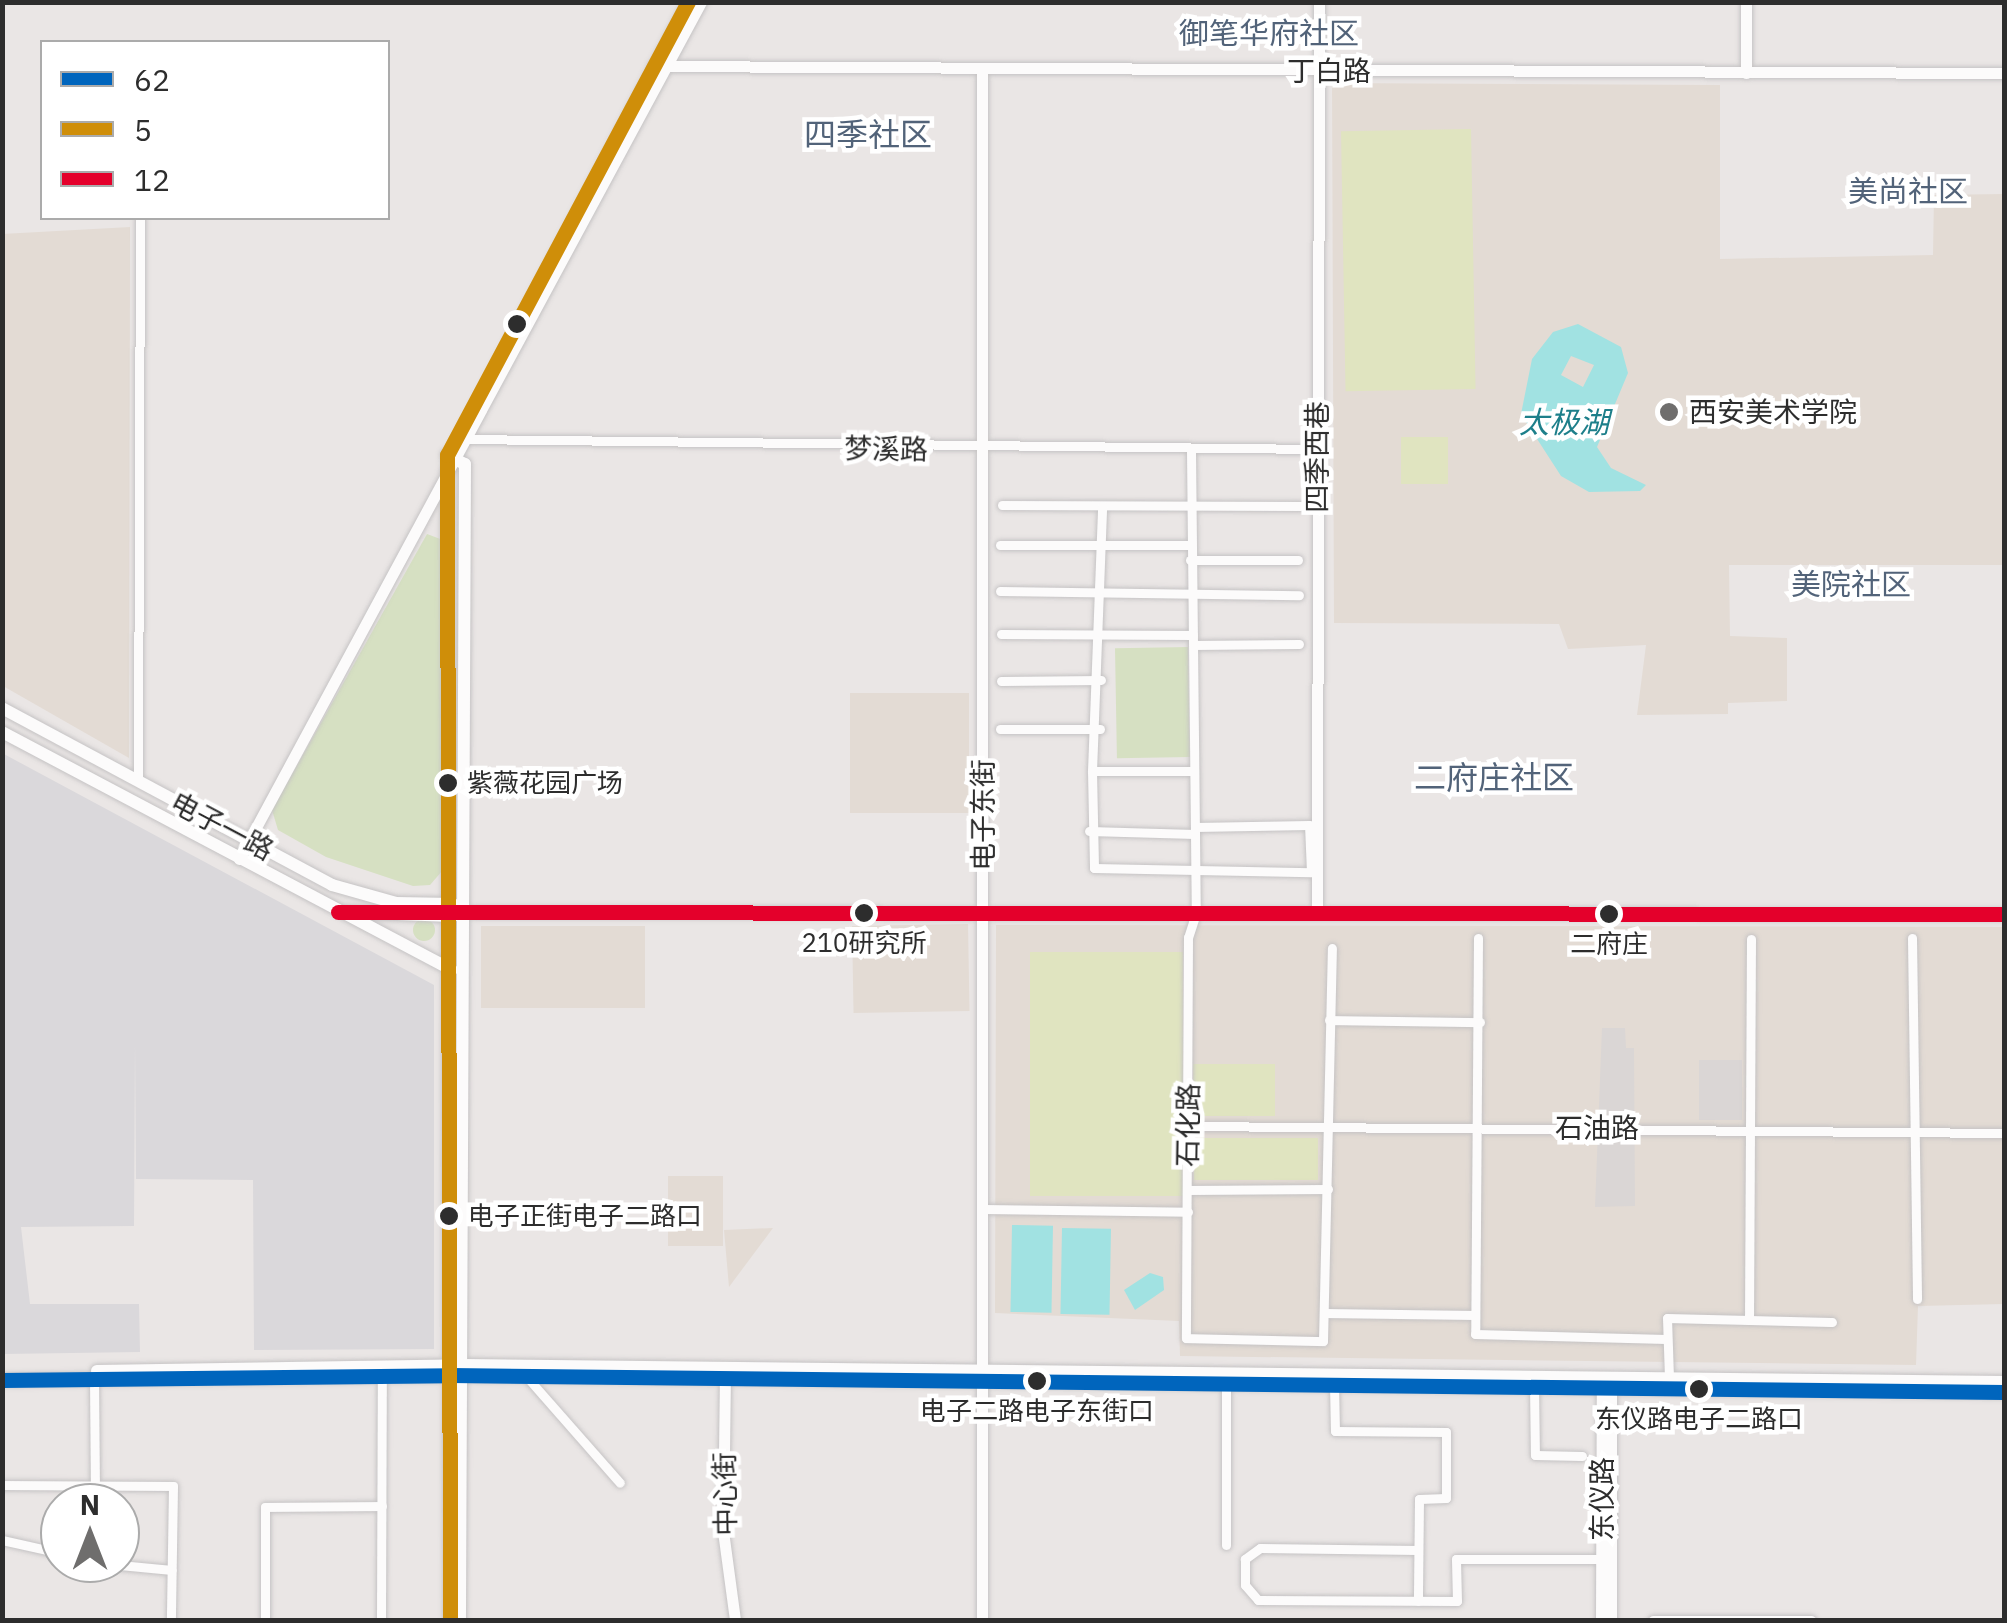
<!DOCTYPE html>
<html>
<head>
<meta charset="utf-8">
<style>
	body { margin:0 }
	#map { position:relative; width:2007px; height:1623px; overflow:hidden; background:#eae6e5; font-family:"IBM Plex Sans","Noto Sans SC",sans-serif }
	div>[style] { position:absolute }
	.industrial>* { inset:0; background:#dad8db }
	.education>* { inset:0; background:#e3dbd4; transform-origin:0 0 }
	.green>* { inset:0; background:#d6e0c2; transform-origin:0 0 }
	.round { border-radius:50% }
	.pitch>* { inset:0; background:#e0e4c0; transform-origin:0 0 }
	.plaza>* { inset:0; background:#dad6d5; transform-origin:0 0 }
	.water>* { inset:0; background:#a1e2e2; transform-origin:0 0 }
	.roads { filter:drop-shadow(0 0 2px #c5c3c4) drop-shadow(0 0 2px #c5c3c4) }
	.minor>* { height:9px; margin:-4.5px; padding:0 4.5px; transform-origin:4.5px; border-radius:4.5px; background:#fcfbfb }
	.tertiary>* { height:11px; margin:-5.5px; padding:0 5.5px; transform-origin:5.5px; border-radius:5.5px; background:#fcfbfb }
	.secondary>* { height:12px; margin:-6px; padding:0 6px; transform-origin:6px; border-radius:6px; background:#fcfbfb }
	.bus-1>* { height:15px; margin:-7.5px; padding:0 7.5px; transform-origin:7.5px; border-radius:7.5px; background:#0065bd }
	.bus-2>* { height:15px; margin:-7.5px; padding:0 7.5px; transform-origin:7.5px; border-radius:7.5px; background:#cf8e09 }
	.bus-3>* { height:15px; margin:-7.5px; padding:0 7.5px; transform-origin:7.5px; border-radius:7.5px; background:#e4002b }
	.dots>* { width:28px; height:28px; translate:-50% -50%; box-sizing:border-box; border:5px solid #fff; border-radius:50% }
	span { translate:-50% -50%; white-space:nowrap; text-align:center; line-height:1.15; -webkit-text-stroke:9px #fff; paint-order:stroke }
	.bus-label { font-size:26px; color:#2d2d2d }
	.left { translate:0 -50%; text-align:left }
	.street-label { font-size:28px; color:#2d2d2d }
	.poi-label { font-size:28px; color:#2d2d2d }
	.neighbourhood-label { font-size:30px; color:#526379 }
	.water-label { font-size:30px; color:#1d7f8a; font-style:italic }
	.quarter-label { font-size:32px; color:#526379 }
	.frame { position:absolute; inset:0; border:5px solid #2d2d2d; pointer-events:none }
	.legend { position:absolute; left:40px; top:40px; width:350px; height:180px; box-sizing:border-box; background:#fff; border:2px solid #ababab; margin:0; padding:12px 18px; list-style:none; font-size:30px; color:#2d2d2d }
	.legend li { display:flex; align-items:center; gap:20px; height:50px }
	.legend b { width:50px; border:2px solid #ababab }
	.north { position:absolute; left:40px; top:1483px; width:100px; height:100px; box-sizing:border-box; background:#fff; border:2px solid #ababab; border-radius:50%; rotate:0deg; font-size:28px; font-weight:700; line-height:40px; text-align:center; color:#2d2d2d }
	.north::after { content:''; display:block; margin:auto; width:35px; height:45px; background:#6f6e6d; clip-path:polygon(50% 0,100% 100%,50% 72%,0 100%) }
</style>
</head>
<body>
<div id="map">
	<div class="industrial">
		<div style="clip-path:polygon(2px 753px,434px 985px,434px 1349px,254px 1350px,253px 1180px,136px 1179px,135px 1043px,134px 1226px,21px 1227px,30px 1304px,139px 1304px,140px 1352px,3px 1354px)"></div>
	</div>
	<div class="education">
		<div style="clip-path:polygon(1332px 83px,1720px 85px,1720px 259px,1933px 255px,1934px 195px,2004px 194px,2004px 565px,1729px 565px,1730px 636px,1787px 638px,1787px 701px,1728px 703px,1728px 714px,1637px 715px,1646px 645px,1568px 649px,1559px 624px,1334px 623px)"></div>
		<div style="clip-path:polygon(130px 227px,129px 758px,3px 686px,2px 234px)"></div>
		<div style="left:850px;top:693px;width:119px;height:120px"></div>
		<div style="left:968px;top:924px;width:87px;height:116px;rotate:89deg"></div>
		<div style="clip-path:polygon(996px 925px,2004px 927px,2004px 1304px,1918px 1306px,1916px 1365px,1180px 1356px,1179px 1321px,995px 1313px)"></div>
		<div style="left:645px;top:926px;width:82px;height:164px;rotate:90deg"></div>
		<div style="left:668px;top:1176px;width:55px;height:70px"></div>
		<div style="clip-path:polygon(773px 1228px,729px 1287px,724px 1230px)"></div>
	</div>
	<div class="green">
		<div style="clip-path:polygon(427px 534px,443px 540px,443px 870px,430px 885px,413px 886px,326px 857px,278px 830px,272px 810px)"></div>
		<div style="left:1188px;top:647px;width:110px;height:73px;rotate:89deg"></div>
		<div class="round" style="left:413px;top:919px;width:22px;height:22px"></div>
	</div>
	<div class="pitch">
		<div style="left:1471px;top:129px;width:260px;height:130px;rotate:89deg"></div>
		<div style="left:1401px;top:437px;width:47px;height:47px"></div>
		<div style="left:1030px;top:952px;width:153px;height:244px"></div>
		<div style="left:1275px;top:1064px;width:52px;height:82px;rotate:90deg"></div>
		<div style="left:1194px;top:1138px;width:124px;height:42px"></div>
	</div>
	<div class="plaza">
		<div style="clip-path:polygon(1602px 1028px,1625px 1028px,1626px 1048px,1634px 1048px,1635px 1206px,1595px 1207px)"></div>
		<div style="left:1699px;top:1060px;width:43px;height:60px"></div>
	</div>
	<div class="water">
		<div style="clip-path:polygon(evenodd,1578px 324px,1621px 347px,1628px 373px,1597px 447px,1611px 468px,1646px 485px,1640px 491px,1589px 492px,1561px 476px,1521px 414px,1532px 359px,1553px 332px,1578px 324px,1571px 356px,1594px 365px,1583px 387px,1561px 375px,1571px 356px)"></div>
		<div style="left:1012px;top:1225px;width:41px;height:87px;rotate:1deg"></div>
		<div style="left:1062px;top:1228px;width:49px;height:86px;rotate:1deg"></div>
		<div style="clip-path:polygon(1150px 1273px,1163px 1277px,1164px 1290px,1135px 1310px,1124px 1290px)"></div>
	</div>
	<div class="roads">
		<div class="minor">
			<div style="left:463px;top:439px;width:854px;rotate:0.67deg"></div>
			<div style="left:1191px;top:451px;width:462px;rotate:89.4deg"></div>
			<div style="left:1196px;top:913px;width:25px;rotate:108deg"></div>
			<div style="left:1188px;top:937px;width:401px;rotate:90.3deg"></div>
			<div style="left:1186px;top:1338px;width:137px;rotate:1.3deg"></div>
			<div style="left:1323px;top:1341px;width:393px;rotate:-88.7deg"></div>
			<div style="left:1002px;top:505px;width:298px;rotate:0.2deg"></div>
			<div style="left:1000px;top:545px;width:190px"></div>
			<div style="left:1190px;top:560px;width:108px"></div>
			<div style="left:1000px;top:591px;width:299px;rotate:0.8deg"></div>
			<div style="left:1001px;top:634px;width:192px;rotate:0.3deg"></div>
			<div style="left:1193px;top:645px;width:106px;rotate:-0.5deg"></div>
			<div style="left:1001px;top:681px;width:100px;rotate:-0.6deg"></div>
			<div style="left:1000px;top:729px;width:100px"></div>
			<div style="left:1092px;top:771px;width:265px;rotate:-87.8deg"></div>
			<div style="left:1194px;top:771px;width:102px;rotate:180deg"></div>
			<div style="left:1092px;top:771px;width:97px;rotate:88.8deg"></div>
			<div style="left:1094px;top:868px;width:217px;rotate:1.1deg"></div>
			<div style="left:1311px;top:872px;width:47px;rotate:-92.4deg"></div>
			<div style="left:1309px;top:825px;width:114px;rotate:179deg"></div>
			<div style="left:138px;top:781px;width:563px;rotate:-89.8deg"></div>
			<div style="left:1089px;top:831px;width:106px;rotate:1.6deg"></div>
			<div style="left:1478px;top:938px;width:396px;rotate:90.4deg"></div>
			<div style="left:1475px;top:1334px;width:191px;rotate:1.5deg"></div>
			<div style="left:1912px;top:938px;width:361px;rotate:89.2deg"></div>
			<div style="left:1329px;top:1020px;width:151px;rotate:0.8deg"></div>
			<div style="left:1189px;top:1126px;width:815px;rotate:0.49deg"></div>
			<div style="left:1187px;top:1190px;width:141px;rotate:-0.4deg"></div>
			<div style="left:984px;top:1209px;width:204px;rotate:0.8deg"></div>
			<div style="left:1324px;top:1313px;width:151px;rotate:0.8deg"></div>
			<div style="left:1749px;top:1320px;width:83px;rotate:1.4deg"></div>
			<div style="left:526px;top:1376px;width:142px;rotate:48.7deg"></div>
			<div style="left:1669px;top:1378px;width:60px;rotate:-91.9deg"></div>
			<div style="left:1667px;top:1318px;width:82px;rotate:1.4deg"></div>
			<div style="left:1749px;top:1320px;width:381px;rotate:-89.7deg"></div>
			<div style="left:94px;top:1379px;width:106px;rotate:89.5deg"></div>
			<div style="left:1226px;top:1383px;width:162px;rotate:90deg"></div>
			<div style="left:1334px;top:1384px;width:47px;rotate:88.8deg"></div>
			<div style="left:1335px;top:1431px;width:111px;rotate:0.5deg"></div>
			<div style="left:1446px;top:1432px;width:66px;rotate:90deg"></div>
			<div style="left:1446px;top:1498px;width:27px;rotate:178deg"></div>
			<div style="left:1419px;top:1499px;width:102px;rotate:90.6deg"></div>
			<div style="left:1534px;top:1386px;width:69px;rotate:89.2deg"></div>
			<div style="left:1535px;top:1455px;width:47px;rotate:1.2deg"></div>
			<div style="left:2px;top:1485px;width:171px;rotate:0.3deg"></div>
			<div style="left:173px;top:1486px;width:134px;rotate:90.9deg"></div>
			<div style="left:2px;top:1540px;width:59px;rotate:12.6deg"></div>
			<div style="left:1418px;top:1550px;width:158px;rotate:-179.3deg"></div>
			<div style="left:1260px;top:1548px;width:19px;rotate:144deg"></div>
			<div style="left:1245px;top:1559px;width:26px;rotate:90deg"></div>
			<div style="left:1245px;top:1585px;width:20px;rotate:49deg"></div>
			<div style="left:1258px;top:1600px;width:199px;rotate:0.3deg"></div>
			<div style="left:1457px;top:1601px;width:42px;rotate:-91.4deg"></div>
			<div style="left:1456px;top:1559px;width:146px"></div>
			<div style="left:99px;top:1563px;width:73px;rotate:5.5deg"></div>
			<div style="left:265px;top:1620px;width:113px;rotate:-90deg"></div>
			<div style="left:265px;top:1507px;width:117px;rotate:-0.5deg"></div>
			<div style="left:381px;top:1620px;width:244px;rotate:-89.8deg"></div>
			<div style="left:1653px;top:1620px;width:158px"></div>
		</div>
		<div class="tertiary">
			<div style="left:653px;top:66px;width:1351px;rotate:0.3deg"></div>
			<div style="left:982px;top:70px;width:1550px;rotate:90deg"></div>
			<div style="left:1746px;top:73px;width:71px;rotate:-90deg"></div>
			<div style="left:447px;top:461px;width:518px;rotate:-62.3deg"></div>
			<div style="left:239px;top:859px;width:974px;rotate:-61.67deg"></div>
			<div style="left:465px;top:912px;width:1539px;rotate:0.07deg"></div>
			<div style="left:1317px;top:912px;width:910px;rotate:-89.87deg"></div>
			<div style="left:725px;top:1372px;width:159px;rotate:90.7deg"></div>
			<div style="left:723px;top:1531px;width:90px;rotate:82.3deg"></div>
		</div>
		<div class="secondary">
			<div style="left:447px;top:455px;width:20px;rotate:27deg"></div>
			<div style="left:465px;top:464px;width:1156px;rotate:90.25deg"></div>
			<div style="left:447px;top:470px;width:1150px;rotate:89.85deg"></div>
			<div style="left:2px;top:708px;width:374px;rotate:28.2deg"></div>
			<div style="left:332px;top:885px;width:66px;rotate:15.7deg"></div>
			<div style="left:396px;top:903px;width:57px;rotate:1deg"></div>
			<div style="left:2px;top:732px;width:509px;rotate:27.87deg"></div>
			<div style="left:343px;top:912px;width:110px;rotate:2.1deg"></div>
			<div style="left:97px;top:1371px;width:367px;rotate:-0.9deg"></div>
			<div style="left:464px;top:1365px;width:1540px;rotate:0.63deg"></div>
			<div style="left:2px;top:1380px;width:448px;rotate:-0.6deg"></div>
			<div style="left:450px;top:1375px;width:1554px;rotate:0.63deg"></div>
			<div style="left:1602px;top:1620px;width:241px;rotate:-89.8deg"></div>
			<div style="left:1611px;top:1620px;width:237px;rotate:-90deg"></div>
		</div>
	</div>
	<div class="bus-1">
		<div style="left:2px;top:1380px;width:448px;rotate:-0.6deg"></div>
		<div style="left:450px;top:1375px;width:1554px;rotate:0.63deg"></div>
	</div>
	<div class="bus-2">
		<div style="left:450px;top:1620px;width:1165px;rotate:-90.15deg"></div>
		<div style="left:447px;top:455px;width:513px;rotate:-61.99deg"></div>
	</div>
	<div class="bus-3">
		<div style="left:338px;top:912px;width:1666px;rotate:0.07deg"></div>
	</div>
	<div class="dots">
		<div style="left:517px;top:324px;background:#2d2d2d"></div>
		<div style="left:1669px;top:412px;background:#6f6e6d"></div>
		<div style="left:448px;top:783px;background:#2d2d2d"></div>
		<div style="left:864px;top:913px;background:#2d2d2d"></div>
		<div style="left:1609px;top:914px;background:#2d2d2d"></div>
		<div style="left:449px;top:1216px;background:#2d2d2d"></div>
		<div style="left:1037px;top:1381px;background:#2d2d2d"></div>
		<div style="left:1699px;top:1389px;background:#2d2d2d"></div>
	</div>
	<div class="bus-label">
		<span class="left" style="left:467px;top:783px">紫薇花园广场</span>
		<span style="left:864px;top:943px">210研究所</span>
		<span style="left:1609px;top:944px">二府庄</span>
		<span class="left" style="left:468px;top:1216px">电子正街电子二路口</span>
		<span style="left:1037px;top:1411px">电子二路电子东街口</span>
		<span style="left:1699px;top:1419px">东仪路电子二路口</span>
	</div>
	<div class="street-label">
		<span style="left:1329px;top:71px">丁白路</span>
		<span style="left:886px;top:449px;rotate:1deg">梦溪路</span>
		<span style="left:1317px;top:457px;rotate:-90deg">四季西巷</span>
		<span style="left:983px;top:815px;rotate:-90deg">电子东街</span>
		<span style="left:222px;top:826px;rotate:28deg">电子一路</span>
		<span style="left:1188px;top:1125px;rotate:-89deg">石化路</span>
		<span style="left:1597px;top:1128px">石油路</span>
		<span style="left:725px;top:1494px;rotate:-91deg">中心街</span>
		<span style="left:1602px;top:1499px;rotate:-90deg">东仪路</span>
	</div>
	<div class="poi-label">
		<span class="left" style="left:1689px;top:412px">西安美术学院</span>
	</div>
	<div class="neighbourhood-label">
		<span style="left:1269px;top:33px">御笔华府社区</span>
		<span style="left:1908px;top:191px">美尚社区</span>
		<span style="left:1851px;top:584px">美院社区</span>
	</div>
	<div class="water-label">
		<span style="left:1564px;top:422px">太极湖</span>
	</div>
	<div class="quarter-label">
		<span style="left:868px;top:134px">四季社区</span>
		<span style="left:1494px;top:777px">二府庄社区</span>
	</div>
	<div class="frame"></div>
	<ul class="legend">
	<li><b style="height:12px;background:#0065bd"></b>62</li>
	<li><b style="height:12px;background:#cf8e09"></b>5</li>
	<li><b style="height:12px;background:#e4002b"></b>12</li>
	</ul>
	<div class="north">N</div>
</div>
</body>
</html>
